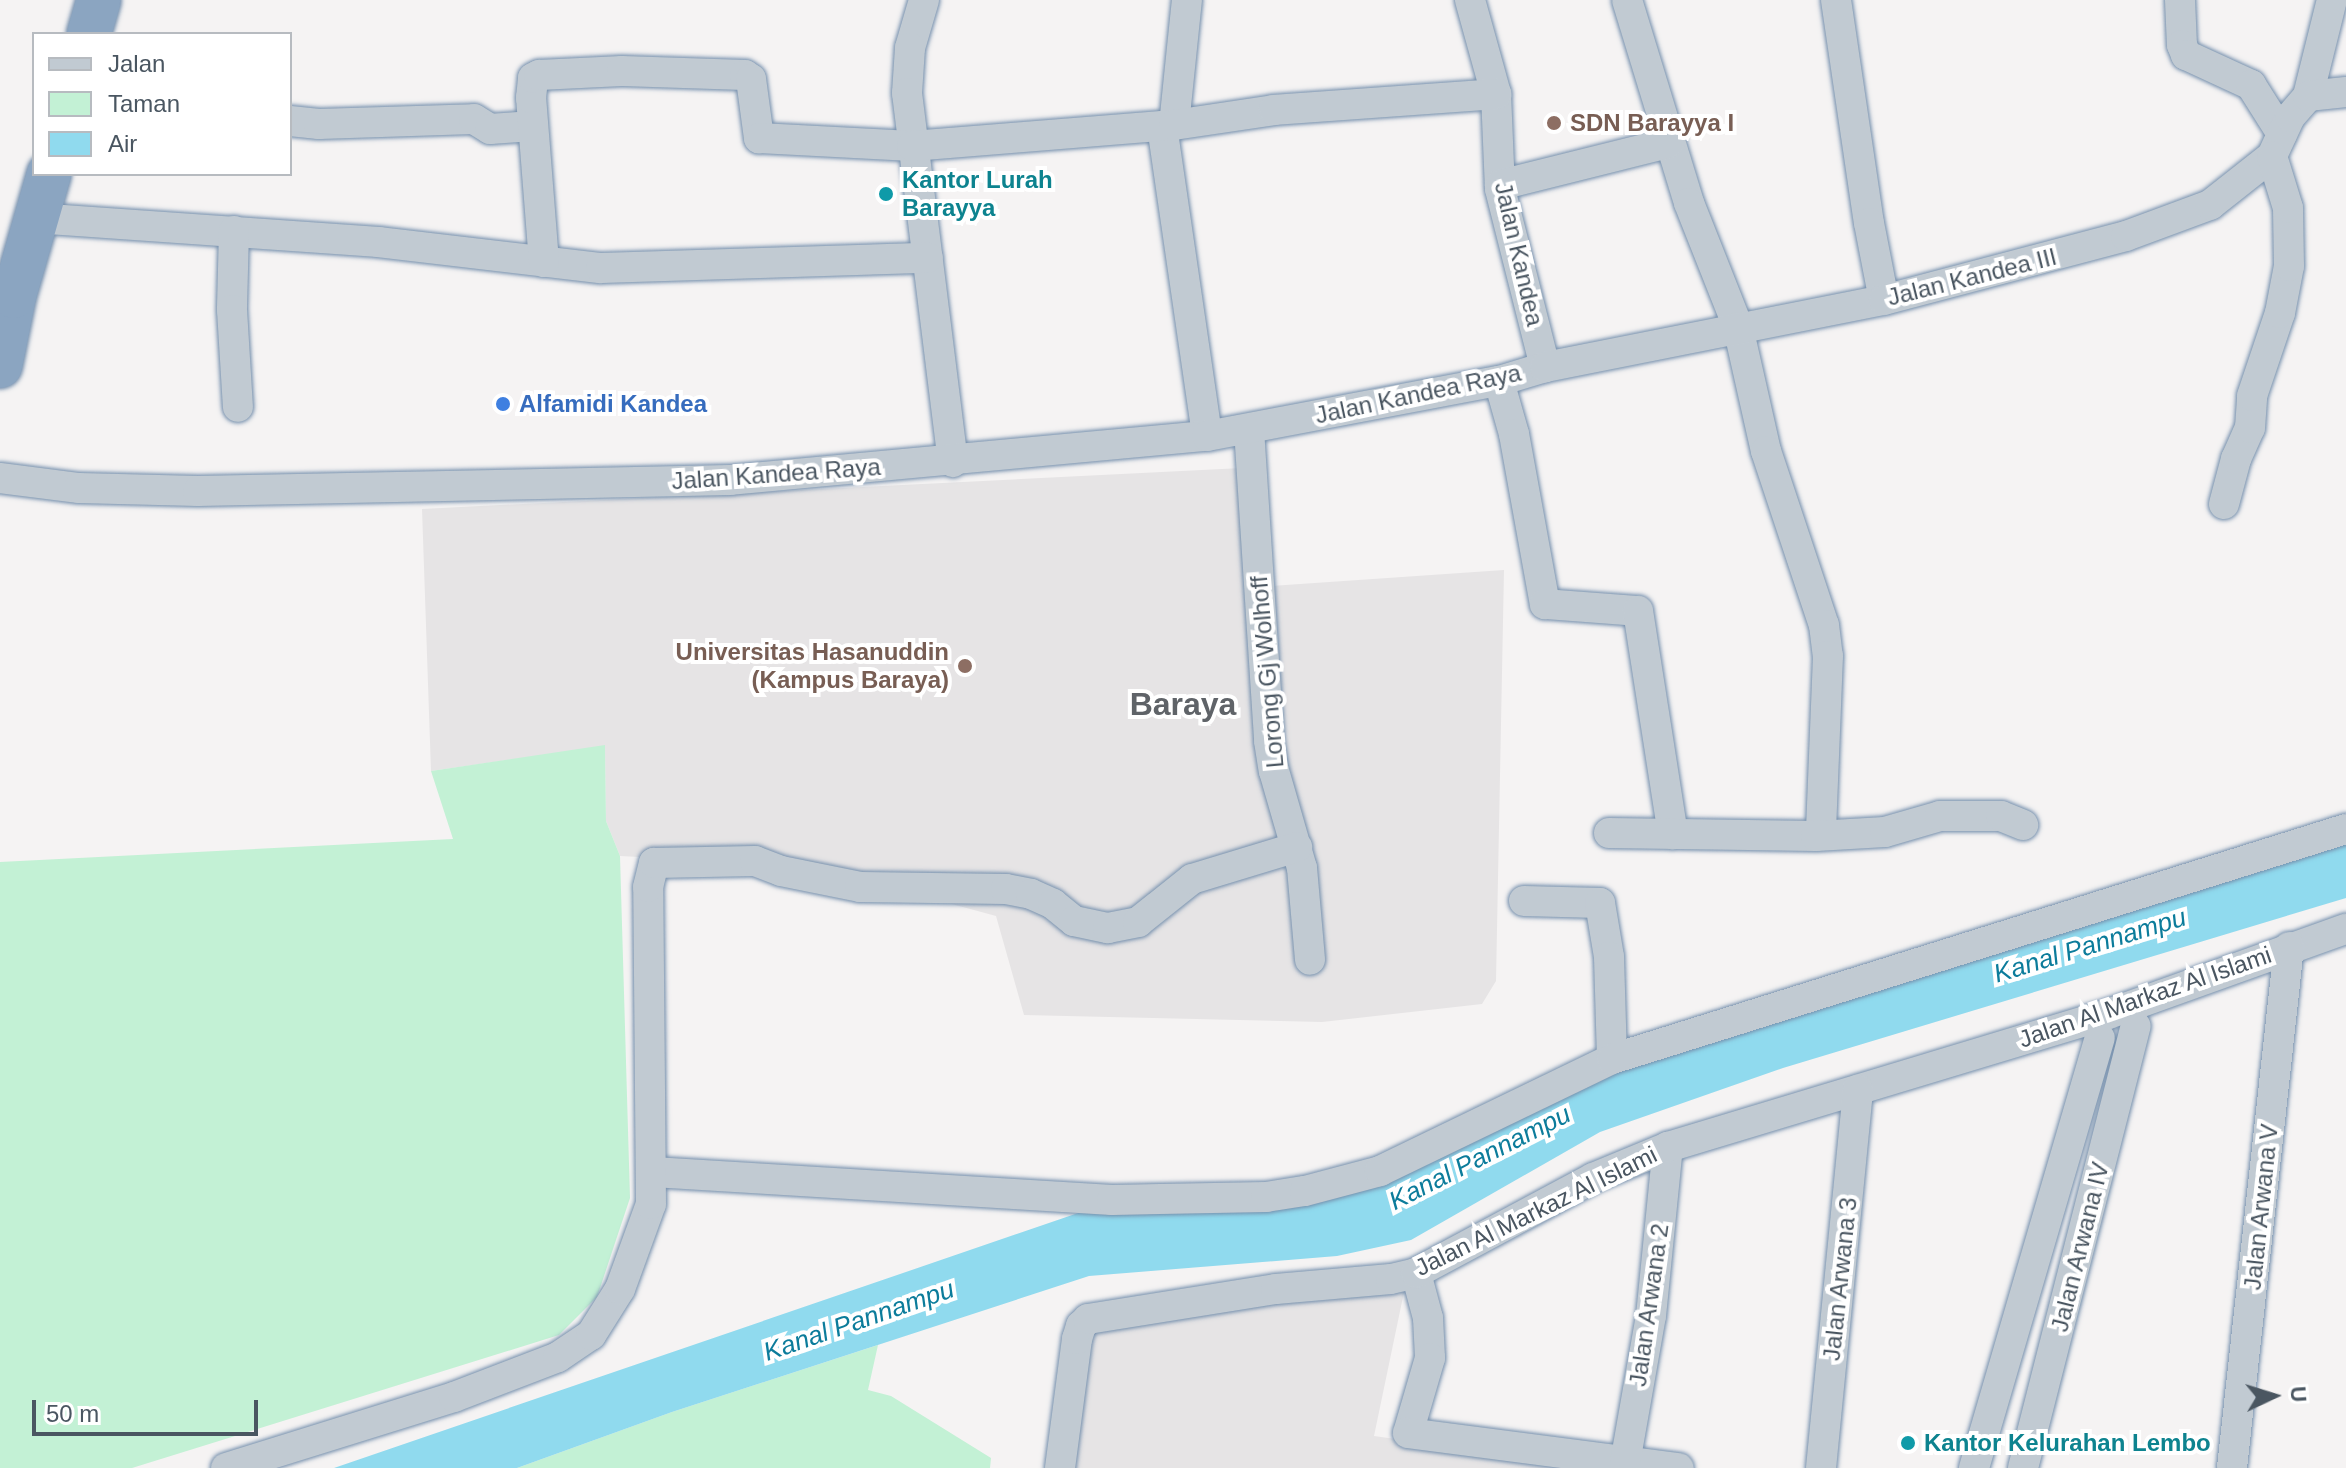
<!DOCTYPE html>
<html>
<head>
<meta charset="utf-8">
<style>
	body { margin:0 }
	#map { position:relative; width:2346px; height:1468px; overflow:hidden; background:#f5f3f3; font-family:Arial,sans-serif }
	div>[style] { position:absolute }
	.education>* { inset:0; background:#e6e4e5 }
	.green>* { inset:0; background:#c3f1d5 }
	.water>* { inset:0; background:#90daee }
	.roads { filter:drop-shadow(0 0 2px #7690ad) drop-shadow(0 0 2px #7690ad) }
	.minor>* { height:30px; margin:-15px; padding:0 15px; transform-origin:15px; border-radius:15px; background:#c1cad2 }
	.highway>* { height:44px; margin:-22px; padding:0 22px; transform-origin:22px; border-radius:22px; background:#8ba5c1 }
	.dots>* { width:22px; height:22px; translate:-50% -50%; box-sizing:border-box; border:4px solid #fff; border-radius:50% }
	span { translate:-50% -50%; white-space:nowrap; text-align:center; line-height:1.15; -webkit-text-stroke:8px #fff; paint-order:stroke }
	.education-label { font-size:24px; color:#785e54; font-weight:700 }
	.left { translate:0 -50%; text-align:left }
	.right { translate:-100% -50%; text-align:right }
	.culture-label { font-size:24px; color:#0d838f; font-weight:700 }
	.street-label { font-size:24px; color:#4a5661 }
	.shop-label { font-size:24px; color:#366cbe; font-weight:700 }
	.water-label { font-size:26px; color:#0c7c9b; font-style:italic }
	.district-label { font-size:32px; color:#5f6368; font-weight:700 }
	.legend { position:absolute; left:32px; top:32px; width:260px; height:144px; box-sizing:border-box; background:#fff; border:2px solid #b7bbc0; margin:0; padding:10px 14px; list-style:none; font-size:24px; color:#4a5661 }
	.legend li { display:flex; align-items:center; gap:16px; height:40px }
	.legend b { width:40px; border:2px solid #b7bbc0 }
	.north { position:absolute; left:2234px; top:1356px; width:80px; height:80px; -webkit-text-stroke:6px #fff; paint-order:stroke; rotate:86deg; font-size:22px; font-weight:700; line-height:32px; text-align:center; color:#4a5661 }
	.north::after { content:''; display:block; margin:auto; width:28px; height:36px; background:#4a5661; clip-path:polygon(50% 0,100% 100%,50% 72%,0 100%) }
	.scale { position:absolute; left:32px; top:1400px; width:226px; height:36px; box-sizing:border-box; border:4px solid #4a5661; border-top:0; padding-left:10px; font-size:24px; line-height:28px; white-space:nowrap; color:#4a5661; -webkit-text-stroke:6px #fff; paint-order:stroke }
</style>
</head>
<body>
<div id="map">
	<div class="education">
		<div style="clip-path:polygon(1262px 467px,1271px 586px,1504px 570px,1496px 981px,1482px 1004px,1322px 1022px,1024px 1015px,996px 916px,812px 866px,620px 856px,606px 821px,605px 746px,431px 771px,422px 509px)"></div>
		<div style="clip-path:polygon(1404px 1292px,1374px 1436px,1602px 1468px,1070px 1468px,1092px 1329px,1303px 1300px)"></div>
	</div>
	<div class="green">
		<div style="clip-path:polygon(605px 745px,606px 821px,620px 856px,630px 1198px,597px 1297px,559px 1335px,132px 1468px,0 1468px,0 862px,453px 839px,431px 771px)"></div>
		<div style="clip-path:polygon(878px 1345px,868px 1390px,891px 1396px,991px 1458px,990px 1468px,517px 1468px,672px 1412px)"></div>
	</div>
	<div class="water">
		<div style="clip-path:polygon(2346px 838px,2346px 898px,1783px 1068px,1600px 1132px,1411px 1240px,1337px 1256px,1089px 1276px,672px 1412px,517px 1468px,334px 1468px,1081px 1212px,1317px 1193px,1603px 1067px)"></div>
	</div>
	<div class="roads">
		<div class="minor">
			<div style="left:924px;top:0;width:50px;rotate:106.3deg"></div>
			<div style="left:910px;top:48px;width:45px;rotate:93.8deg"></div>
			<div style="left:907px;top:93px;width:372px;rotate:82.9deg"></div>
			<div style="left:1470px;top:0;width:98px;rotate:74.5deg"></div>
			<div style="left:1496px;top:94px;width:95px;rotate:87.6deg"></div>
			<div style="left:1500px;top:189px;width:184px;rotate:75.8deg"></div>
			<div style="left:1627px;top:0;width:212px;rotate:73deg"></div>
			<div style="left:1689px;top:203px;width:133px;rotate:68.4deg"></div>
			<div style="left:1738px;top:327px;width:127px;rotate:77.3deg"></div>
			<div style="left:1766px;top:451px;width:183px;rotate:71.6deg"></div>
			<div style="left:1824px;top:625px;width:31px;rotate:83deg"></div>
			<div style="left:1828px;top:656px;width:178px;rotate:92.3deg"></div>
			<div style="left:1836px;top:0;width:225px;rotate:81.6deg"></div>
			<div style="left:1869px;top:223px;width:78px;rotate:79deg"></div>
			<div style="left:2180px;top:0;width:45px;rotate:87.5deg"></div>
			<div style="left:2182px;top:45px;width:11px;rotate:68deg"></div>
			<div style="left:2186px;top:55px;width:72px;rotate:24.8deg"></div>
			<div style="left:2251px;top:85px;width:58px;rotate:57.7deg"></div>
			<div style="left:2308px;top:96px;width:99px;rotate:-76deg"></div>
			<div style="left:290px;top:121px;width:29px;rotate:6deg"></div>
			<div style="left:319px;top:124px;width:155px;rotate:-1.8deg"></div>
			<div style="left:474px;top:119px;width:19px;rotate:32deg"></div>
			<div style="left:490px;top:129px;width:43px;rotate:-4deg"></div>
			<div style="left:1174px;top:125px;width:126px;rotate:-84.1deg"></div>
			<div style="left:1162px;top:126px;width:313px;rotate:81.7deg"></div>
			<div style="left:1500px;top:185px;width:174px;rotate:-14deg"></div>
			<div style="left:35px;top:218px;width:344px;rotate:4deg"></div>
			<div style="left:378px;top:242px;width:225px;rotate:6.7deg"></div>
			<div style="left:601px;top:268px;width:327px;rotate:-1.8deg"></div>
			<div style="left:234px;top:231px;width:79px;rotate:91.5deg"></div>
			<div style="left:232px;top:310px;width:97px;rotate:86.5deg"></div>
			<div style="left:544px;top:262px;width:165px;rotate:-94.5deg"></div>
			<div style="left:531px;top:98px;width:20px;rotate:-84deg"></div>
			<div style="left:533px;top:78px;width:7px;rotate:-27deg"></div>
			<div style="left:539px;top:75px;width:83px;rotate:-2.8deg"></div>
			<div style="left:622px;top:71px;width:123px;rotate:1.9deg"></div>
			<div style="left:745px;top:75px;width:7px;rotate:34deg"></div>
			<div style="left:751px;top:79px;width:60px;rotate:82.3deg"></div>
			<div style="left:759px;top:138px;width:153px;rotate:3deg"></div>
			<div style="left:912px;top:146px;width:263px;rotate:-4.6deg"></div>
			<div style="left:1174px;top:125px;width:101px;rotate:-8.5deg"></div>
			<div style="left:1274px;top:110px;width:223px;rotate:-4.1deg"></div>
			<div style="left:1499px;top:381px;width:55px;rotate:74.2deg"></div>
			<div style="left:1514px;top:434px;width:173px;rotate:79.7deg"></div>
			<div style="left:1545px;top:604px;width:93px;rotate:4.3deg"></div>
			<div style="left:1638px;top:611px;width:226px;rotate:81.1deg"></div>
			<div style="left:1249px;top:429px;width:313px;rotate:86.3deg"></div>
			<div style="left:1269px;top:741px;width:30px;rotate:81deg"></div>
			<div style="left:1274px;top:771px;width:101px;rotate:73.9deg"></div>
			<div style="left:1302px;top:868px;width:92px;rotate:85deg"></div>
			<div style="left:0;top:478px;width:80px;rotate:7.2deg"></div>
			<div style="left:79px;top:488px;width:119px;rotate:1.4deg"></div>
			<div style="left:198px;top:491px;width:532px;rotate:-1.18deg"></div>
			<div style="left:730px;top:480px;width:479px;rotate:-5.3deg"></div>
			<div style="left:1207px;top:436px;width:297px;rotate:-10.7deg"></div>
			<div style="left:1499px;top:381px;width:48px;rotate:-16.9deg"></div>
			<div style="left:1545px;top:367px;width:346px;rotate:-11.2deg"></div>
			<div style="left:1884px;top:300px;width:250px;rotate:-14.8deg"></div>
			<div style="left:2126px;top:236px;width:90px;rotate:-20.3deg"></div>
			<div style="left:2210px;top:205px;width:79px;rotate:-38.3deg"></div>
			<div style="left:2272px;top:156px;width:43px;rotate:-65.2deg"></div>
			<div style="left:2290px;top:117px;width:28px;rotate:-49deg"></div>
			<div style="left:2308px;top:96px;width:38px;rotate:-6deg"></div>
			<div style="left:2224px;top:504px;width:47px;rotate:-75.1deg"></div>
			<div style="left:2236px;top:459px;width:34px;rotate:-66deg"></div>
			<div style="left:2250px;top:428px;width:32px;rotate:-86deg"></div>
			<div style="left:2252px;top:396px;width:88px;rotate:-71.4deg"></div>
			<div style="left:2280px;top:313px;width:48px;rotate:-79.2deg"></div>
			<div style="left:2289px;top:266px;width:58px;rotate:-91deg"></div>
			<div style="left:2288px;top:208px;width:54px;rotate:-107.1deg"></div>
			<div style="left:1609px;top:833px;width:207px;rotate:0.8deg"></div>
			<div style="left:1816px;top:836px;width:69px;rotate:-3.3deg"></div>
			<div style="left:1885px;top:832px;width:57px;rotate:-16.2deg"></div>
			<div style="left:1940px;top:816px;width:61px"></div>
			<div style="left:2001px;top:816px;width:24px;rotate:22deg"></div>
			<div style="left:1524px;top:901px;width:76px;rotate:1.5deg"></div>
			<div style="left:1600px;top:903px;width:55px;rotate:80.5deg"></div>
			<div style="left:1609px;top:957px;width:102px;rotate:88.3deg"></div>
			<div style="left:653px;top:1172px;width:460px;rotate:3.5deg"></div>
			<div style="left:1112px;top:1200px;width:154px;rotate:-1.1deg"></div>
			<div style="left:1266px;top:1197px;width:39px;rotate:-9deg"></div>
			<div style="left:1305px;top:1191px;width:78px;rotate:-14.9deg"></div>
			<div style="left:1380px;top:1171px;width:258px;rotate:-25.8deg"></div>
			<div style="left:1612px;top:1059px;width:769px;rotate:-17.4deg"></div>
			<div style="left:1416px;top:1273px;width:47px;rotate:75.1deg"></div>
			<div style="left:1428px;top:1318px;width:40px;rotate:87.1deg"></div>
			<div style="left:1430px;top:1358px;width:78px;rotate:106.3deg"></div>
			<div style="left:1408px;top:1433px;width:273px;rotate:7.4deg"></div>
			<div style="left:1625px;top:1463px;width:149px;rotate:-80deg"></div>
			<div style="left:1651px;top:1316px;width:170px;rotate:-84.3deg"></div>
			<div style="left:226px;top:1468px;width:239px;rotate:-17.3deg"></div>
			<div style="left:454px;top:1397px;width:111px;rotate:-21deg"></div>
			<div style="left:558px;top:1357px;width:40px;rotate:-34deg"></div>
			<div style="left:591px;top:1335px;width:54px;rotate:-57.8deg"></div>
			<div style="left:620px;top:1289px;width:90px;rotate:-70deg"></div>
			<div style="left:651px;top:1204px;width:317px;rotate:-90.5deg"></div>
			<div style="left:648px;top:887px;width:25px;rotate:-76deg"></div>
			<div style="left:654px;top:863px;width:101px;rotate:-1.1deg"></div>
			<div style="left:755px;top:861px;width:28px;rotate:21deg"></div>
			<div style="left:781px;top:871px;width:81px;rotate:11.4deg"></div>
			<div style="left:860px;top:887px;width:146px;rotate:0.8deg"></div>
			<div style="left:1006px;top:889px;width:25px;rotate:11deg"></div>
			<div style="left:1031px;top:894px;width:24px;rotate:24deg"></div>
			<div style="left:1053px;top:904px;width:27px;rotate:39deg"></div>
			<div style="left:1074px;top:921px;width:35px;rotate:12deg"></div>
			<div style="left:1108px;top:928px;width:31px;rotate:-11deg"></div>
			<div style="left:1138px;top:922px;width:69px;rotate:-38.5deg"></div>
			<div style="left:1192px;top:879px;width:110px;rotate:-16.9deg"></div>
			<div style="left:1060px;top:1468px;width:130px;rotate:-82.5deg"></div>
			<div style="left:1077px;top:1339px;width:14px;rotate:-73deg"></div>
			<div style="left:1081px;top:1326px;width:10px;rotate:-45deg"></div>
			<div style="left:1088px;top:1319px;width:190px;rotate:-9.1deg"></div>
			<div style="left:1276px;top:1289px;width:115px;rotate:-5deg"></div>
			<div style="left:1391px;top:1279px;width:26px;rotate:-13deg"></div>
			<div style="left:1416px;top:1273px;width:201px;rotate:-28.2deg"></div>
			<div style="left:1593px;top:1178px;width:81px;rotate:-22.5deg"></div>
			<div style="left:1668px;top:1147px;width:460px;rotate:-16.8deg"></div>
			<div style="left:2108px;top:1014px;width:253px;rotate:-19.7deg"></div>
			<div style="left:1821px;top:1468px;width:380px;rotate:-84.4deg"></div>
			<div style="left:1974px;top:1468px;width:448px;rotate:-73.7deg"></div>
			<div style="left:2023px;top:1468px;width:456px;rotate:-75.7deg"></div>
			<div style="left:2232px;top:1468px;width:524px;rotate:-83.76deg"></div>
		</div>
		<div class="highway">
			<div style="left:89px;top:34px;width:35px;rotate:-74deg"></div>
			<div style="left:0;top:366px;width:71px;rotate:-78.7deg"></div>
			<div style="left:14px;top:296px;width:127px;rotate:-74deg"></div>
		</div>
	</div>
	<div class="dots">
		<div style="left:1554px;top:123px;background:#8d6e63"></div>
		<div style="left:886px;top:194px;background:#0f9aa8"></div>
		<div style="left:503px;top:404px;background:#3f7fe0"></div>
		<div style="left:965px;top:666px;background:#8d6e63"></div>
		<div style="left:1908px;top:1443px;background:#0f9aa8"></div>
	</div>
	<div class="education-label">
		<span class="left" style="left:1570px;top:123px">SDN Barayya I</span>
		<span class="right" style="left:949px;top:666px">Universitas Hasanuddin<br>(Kampus Baraya)</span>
	</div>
	<div class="culture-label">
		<span class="left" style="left:902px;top:194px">Kantor Lurah<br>Barayya</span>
		<span class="left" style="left:1924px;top:1443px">Kantor Kelurahan Lembo</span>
	</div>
	<div class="street-label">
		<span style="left:1519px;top:254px;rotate:77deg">Jalan Kandea</span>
		<span style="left:1972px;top:277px;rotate:-14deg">Jalan Kandea III</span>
		<span style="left:1418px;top:394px;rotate:-12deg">Jalan Kandea Raya</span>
		<span style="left:776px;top:474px;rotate:-4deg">Jalan Kandea Raya</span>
		<span style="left:1267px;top:672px;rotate:-95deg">Lorong Gj Wolhoff</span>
		<span style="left:2145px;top:997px;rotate:-19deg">Jalan Al Markaz Al Islami</span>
		<span style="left:2261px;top:1207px;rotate:-84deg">Jalan Arwana V</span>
		<span style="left:1536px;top:1211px;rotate:-26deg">Jalan Al Markaz Al Islami</span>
		<span style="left:2080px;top:1247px;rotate:-76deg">Jalan Arwana IV</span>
		<span style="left:1840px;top:1279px;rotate:-84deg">Jalan Arwana 3</span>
		<span style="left:1649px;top:1305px;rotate:-82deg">Jalan Arwana 2</span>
	</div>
	<div class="shop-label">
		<span class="left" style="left:519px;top:404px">Alfamidi Kandea</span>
	</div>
	<div class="water-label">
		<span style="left:2090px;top:946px;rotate:-17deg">Kanal Pannampu</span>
		<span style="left:1480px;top:1158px;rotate:-27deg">Kanal Pannampu</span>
		<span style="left:859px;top:1321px;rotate:-19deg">Kanal Pannampu</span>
	</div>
	<div class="district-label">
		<span style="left:1183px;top:704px">Baraya</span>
	</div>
	<ul class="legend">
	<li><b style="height:10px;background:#c1cad2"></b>Jalan</li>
	<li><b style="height:22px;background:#c3f1d5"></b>Taman</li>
	<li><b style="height:22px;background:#90daee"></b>Air</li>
	</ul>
	<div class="north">U</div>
	<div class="scale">50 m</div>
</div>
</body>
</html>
